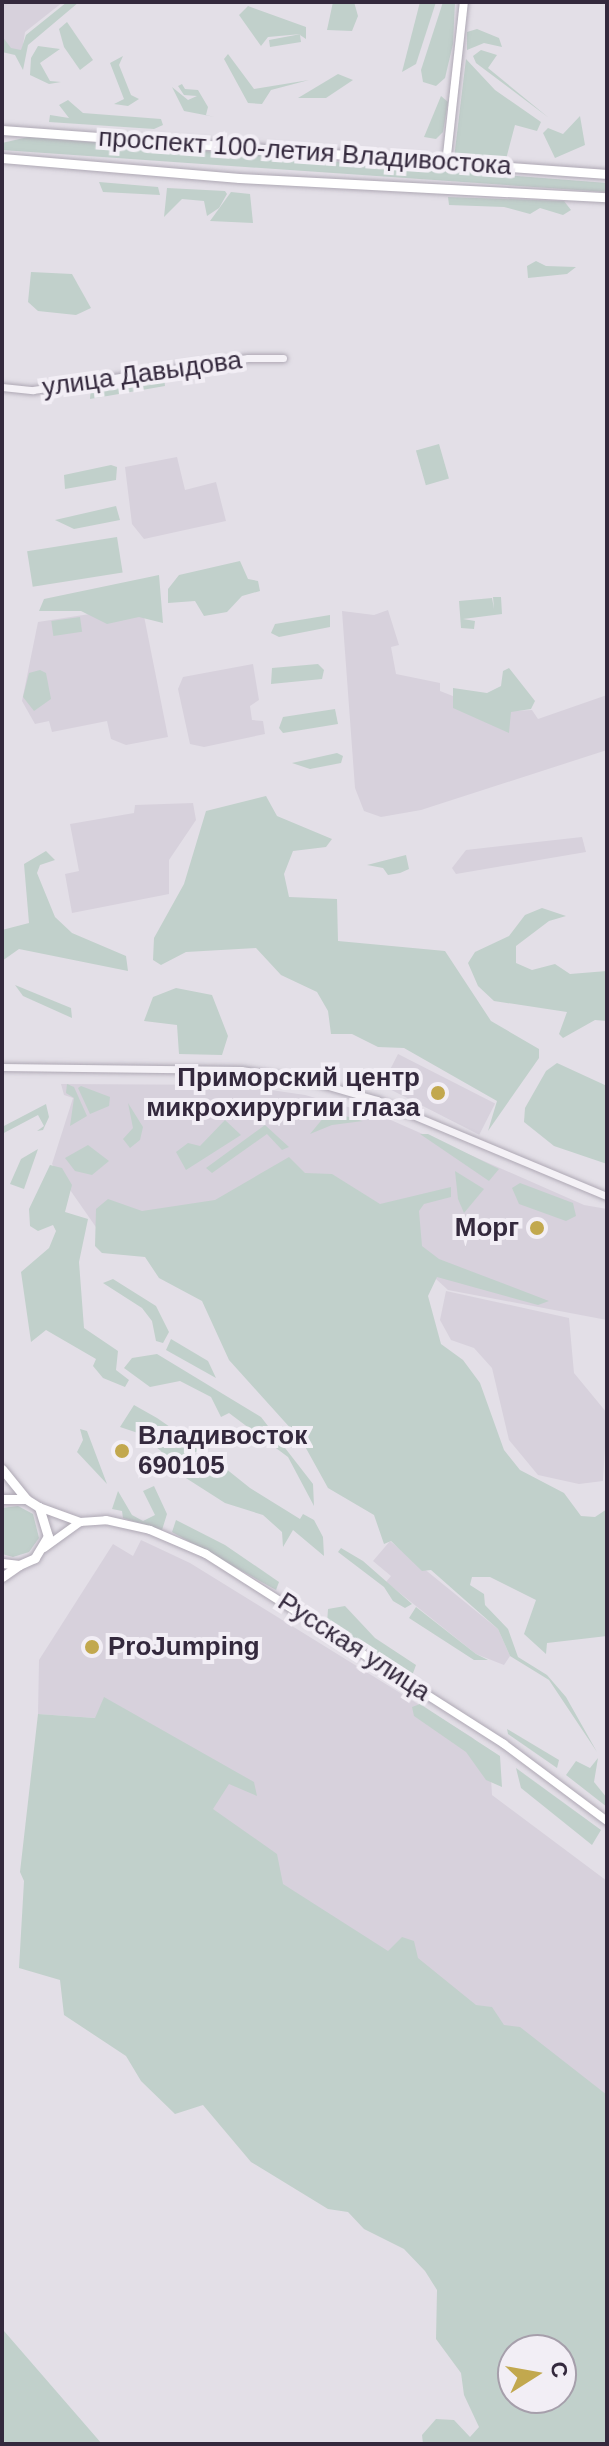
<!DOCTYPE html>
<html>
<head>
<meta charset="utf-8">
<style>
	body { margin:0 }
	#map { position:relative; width:609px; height:2446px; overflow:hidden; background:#e3dfe7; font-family:Helvetica,sans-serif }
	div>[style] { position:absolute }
	.built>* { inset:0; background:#d7d1dc; transform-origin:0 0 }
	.green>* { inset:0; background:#c1d0cb; transform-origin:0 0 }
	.roads { filter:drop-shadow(0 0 2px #aea8b4) drop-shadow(0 0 2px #aea8b4) }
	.tertiary>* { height:7px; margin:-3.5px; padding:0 3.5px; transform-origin:3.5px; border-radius:3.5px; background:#f4f1f6 }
	.secondary>* { height:8px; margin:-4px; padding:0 4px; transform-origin:4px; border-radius:4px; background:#fff }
	.primary>* { height:9px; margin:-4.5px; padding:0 4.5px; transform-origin:4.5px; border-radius:4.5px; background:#fff }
	.trunk>* { height:9px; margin:-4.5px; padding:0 4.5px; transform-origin:4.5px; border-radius:4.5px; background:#fff }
	.dots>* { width:22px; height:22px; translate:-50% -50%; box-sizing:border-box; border:4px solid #f2eef5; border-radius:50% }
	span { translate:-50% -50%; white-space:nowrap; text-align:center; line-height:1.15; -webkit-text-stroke:8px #f2eef5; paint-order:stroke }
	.street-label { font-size:26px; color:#34293d }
	.poi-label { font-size:26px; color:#34293d; font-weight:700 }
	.right { translate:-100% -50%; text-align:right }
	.left { translate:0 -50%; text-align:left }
	.frame { position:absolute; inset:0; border:4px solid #34293d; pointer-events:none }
	.north { position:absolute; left:497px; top:2334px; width:80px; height:80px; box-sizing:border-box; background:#f2eef5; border:2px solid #a69fab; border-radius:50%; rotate:79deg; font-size:22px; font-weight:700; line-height:32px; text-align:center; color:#34293d }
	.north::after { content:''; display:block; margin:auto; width:28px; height:36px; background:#c2a84e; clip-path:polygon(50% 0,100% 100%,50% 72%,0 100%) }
</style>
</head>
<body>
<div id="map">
	<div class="built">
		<div style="clip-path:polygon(2px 2px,63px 2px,25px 32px,22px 51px,2px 48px)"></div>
		<div style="clip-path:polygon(177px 457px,185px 490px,216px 482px,226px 521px,144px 539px,132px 524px,125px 467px)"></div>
		<div style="clip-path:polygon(142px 606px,168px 737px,126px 745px,111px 739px,107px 721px,52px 732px,49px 721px,35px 724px,22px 701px,38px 622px)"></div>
		<div style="clip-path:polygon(388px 610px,399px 645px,391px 647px,396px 674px,440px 683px,440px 691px,494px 712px,532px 710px,538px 719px,607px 695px,607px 750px,421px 810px,381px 817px,364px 811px,355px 788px,342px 611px,374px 615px)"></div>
		<div style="clip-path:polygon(253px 664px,259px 700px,250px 706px,252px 720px,263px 721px,265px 734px,204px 747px,190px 744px,178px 689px,183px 677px)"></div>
		<div style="clip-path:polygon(193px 803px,196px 820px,169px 860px,169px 894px,72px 913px,65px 874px,79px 871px,70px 824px,134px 813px,135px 805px)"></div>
		<div style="clip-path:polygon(582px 837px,586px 852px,456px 874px,452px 868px,466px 850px)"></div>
		<div style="left:398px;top:1054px;width:109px;height:35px;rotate:27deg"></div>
		<div style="clip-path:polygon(61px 1084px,238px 1085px,305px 1095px,384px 1117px,584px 1205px,607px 1209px,607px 1320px,448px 1290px,386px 1233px,107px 1243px,52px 1164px,73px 1098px,64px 1095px)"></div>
		<div style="clip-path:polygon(446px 1291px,569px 1318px,574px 1373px,607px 1413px,603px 1481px,579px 1484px,538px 1475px,509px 1440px,492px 1368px,474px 1348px,451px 1340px,440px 1320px)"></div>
		<div style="clip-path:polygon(141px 1540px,190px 1563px,473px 1738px,490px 1762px,492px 1795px,607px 1881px,607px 2166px,276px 1888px,193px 1809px,104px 1698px,96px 1718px,38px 1714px,39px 1660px,113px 1544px,133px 1556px)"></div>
		<div style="clip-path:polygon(390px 1541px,498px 1629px,510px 1656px,504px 1665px,476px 1654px,386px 1582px,391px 1576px,373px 1561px)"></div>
	</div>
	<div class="green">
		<div style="clip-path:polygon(67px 2px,79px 2px,28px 45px,23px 70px,15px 55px,2px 52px,2px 36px,11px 48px,21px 50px,26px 35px)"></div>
		<div style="clip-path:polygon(333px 2px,354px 2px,358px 16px,352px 31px,327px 30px)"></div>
		<div style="clip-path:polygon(420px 2px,436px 2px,416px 64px,402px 72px)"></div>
		<div style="clip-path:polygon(443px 2px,455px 2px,453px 44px,445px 78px,436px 86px,423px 82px,421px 70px)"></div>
		<div style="clip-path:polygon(248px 6px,306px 27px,306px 39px,300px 35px,301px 42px,270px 47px,269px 40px,301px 34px,268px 37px,261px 46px,239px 15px)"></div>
		<div style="clip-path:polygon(67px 22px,93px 60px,80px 70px,64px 47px,59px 29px)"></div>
		<div style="clip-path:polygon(477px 29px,499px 38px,502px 47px,484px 43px,467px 50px,467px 32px)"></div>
		<div style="clip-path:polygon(38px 46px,60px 49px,40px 63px,50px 81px,61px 82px,49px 84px,30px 75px,31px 58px)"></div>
		<div style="clip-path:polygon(481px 50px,497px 55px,488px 68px,549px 118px,476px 63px,473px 56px)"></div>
		<div style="clip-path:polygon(228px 54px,254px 89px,309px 80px,271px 90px,262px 104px,248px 103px,224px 59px)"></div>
		<div style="clip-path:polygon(123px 56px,119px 65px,131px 95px,139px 99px,128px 106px,114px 104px,124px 99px,110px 63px)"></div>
		<div style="clip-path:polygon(466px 59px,495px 90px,541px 122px,537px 131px,515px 125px,505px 163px,454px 158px)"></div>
		<div style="clip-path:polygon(338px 74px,353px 80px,326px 98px,298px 98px)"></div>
		<div style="clip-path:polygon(182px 84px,185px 89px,198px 90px,208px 107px,206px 115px,215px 117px,184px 111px,172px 87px,188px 100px,197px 96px,184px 95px,178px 86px)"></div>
		<div style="clip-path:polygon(441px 96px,448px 102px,443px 132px,436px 139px,424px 137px)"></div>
		<div style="clip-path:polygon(68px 100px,83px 113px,161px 119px,163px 125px,154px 129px,49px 122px,50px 115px,69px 118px,59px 105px)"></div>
		<div style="clip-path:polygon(580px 116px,585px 145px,555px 158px,543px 133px,548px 128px,563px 134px)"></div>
		<div style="clip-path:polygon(28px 137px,607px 183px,607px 192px,2px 150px,2px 143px)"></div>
		<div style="clip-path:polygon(99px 182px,158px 187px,160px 195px,103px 192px)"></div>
		<div style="clip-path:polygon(167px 188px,225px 191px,227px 194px,219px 208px,207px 216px,204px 201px,182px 199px,164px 217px)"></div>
		<div style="clip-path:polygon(231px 192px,250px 194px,253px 223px,210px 221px)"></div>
		<div style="clip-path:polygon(448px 197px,564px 201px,571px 210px,563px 215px,540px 208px,530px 214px,504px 207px,449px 205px)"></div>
		<div style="clip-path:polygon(536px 261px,546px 266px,576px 267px,567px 274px,528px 278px,527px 266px)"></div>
		<div style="clip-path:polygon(31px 272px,72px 274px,91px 308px,76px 315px,38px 311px,28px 302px)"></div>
		<div style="clip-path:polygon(156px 375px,164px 378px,165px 386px,90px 399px,91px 385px)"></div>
		<div style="left:439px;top:444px;width:36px;height:24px;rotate:74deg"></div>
		<div style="clip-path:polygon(111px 465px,117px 467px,116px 480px,65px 489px,64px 475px)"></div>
		<div style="clip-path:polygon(116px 506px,120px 520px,74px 529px,55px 520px)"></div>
		<div style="left:117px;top:537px;width:36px;height:91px;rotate:81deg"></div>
		<div style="clip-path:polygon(240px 561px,248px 579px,258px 581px,260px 591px,242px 596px,227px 612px,204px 616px,195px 601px,168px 603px,168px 589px,179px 575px)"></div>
		<div style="clip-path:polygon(159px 575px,163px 623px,139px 617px,107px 624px,81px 611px,39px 611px,44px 599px)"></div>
		<div style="clip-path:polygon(493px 597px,501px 597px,502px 614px,463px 619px,475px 621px,474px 629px,461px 628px,459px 601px,492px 598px,494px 609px)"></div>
		<div style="clip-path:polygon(330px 615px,330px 627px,279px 637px,271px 633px,275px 624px)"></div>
		<div style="left:80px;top:617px;width:15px;height:29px;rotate:82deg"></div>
		<div style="clip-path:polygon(318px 664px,324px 670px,322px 679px,271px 684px,272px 668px)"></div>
		<div style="clip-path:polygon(509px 668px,535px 701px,531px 709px,511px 712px,509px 733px,453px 708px,453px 688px,487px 693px,501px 686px,503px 671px)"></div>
		<div style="clip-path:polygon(40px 670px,46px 673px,51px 699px,34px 711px,23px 697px,29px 673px)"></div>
		<div style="clip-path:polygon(335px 709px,338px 724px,283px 733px,279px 728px,283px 717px)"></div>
		<div style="clip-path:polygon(337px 753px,343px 756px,341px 763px,310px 769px,292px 763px)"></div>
		<div style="clip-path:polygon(266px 796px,277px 816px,332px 839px,326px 847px,293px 851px,284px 874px,289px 897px,337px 899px,338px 941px,445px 951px,491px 1021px,539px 1049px,539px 1058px,488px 1131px,497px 1101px,404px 1048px,378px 1047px,352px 1034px,331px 1034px,328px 1011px,317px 992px,281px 975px,256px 948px,186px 952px,161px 965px,153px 960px,154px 938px,184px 884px,206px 811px)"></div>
		<div style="clip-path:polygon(46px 851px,55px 860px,40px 865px,37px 873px,55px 917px,72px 933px,126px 956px,128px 971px,19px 949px,2px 961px,2px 930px,29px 923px,24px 864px)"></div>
		<div style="clip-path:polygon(406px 855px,409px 869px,400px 873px,388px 875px,383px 868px,367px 865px)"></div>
		<div style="clip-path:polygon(542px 908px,566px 916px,549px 921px,516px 946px,516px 963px,532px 970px,555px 964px,570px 974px,607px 971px,607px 1021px,595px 1020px,563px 1038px,559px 1034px,567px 1012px,494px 1001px,478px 986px,468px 963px,475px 952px,509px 936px,525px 915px)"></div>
		<div style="clip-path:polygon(15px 985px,71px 1008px,72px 1018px,23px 996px)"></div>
		<div style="clip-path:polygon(176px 988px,212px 995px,228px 1036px,222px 1055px,179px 1054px,177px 1025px,144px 1021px,153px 997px)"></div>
		<div style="clip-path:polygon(557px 1063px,607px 1086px,607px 1164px,554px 1146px,524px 1122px,525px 1108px,546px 1071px)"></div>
		<div style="clip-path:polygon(67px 1084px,74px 1087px,87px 1116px,70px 1126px,74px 1098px,66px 1093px)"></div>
		<div style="clip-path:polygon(81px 1086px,110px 1097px,109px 1106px,90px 1114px,78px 1088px)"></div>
		<div style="clip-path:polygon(236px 1100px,277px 1102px,280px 1110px,271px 1119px,234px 1108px)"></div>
		<div style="clip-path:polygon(128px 1103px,143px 1127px,140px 1140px,130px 1148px,123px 1139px,133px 1128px)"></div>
		<div style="clip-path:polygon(46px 1104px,49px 1117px,43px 1130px,37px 1131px,44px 1126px,38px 1115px,2px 1134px,2px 1127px)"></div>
		<div style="clip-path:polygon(329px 1111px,362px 1121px,363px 1121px,332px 1125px,310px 1134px)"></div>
		<div style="clip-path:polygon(225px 1120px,241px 1135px,186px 1170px,176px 1152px,188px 1143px,200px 1146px)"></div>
		<div style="clip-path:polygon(265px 1125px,289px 1147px,282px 1150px,267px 1134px,212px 1173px,206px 1168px)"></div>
		<div style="clip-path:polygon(420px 1134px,428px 1134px,499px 1169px,489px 1181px)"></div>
		<div style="clip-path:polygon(88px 1145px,109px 1161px,92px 1175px,75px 1171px,65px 1158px)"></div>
		<div style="clip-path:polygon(38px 1149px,24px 1189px,10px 1184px,21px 1159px)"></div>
		<div style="clip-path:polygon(289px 1157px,305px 1173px,332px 1174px,380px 1204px,451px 1187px,451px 1197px,424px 1204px,419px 1211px,422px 1246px,439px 1259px,549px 1301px,538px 1305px,437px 1277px,428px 1296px,441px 1344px,463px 1360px,480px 1383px,504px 1450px,520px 1470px,564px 1493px,581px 1516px,595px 1517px,607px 1509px,607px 1636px,547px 1643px,546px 1654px,524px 1634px,536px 1600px,490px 1577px,472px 1577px,470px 1585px,484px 1594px,485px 1605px,508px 1629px,518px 1657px,547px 1675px,566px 1697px,597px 1752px,549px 1680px,510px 1656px,498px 1629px,431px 1570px,422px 1571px,391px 1541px,384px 1544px,374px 1515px,328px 1488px,302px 1441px,229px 1360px,202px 1301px,159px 1278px,145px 1257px,102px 1253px,95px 1246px,96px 1209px,108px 1199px,142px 1211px,215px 1200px)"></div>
		<div style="clip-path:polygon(50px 1165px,62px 1168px,72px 1185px,65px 1212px,88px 1219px,79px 1262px,84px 1328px,118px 1351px,116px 1370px,129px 1380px,125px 1387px,103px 1378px,93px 1366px,96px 1359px,46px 1330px,31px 1342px,21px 1272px,49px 1248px,56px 1231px,53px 1225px,38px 1231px,30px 1226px,29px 1209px)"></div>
		<div style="clip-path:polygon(455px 1171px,484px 1189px,464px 1213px,458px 1199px)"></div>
		<div style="clip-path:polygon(520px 1183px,573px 1203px,576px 1216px,566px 1221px,519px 1204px,512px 1188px)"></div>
		<div style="clip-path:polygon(113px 1279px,156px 1306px,169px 1332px,163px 1343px,156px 1341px,152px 1321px,142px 1308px,103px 1283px)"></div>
		<div style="clip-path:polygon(171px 1339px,208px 1361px,216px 1378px,166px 1350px)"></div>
		<div style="clip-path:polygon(157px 1354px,261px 1417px,313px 1484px,314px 1506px,288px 1457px,229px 1413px,221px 1417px,211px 1397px,180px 1381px,150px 1387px,124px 1368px,132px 1358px)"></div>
		<div style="clip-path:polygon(134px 1405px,157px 1418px,202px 1449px,168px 1465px,161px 1451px,138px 1433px,120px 1427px)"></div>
		<div style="clip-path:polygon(80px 1429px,87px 1431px,107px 1484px,77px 1452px,83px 1440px)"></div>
		<div style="clip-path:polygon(205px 1452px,250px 1488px,300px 1519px,303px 1514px,314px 1520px,323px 1537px,324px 1556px,293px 1530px,283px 1547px,282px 1532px,263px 1515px,225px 1503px,178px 1473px,180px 1467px)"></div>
		<div style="clip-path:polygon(154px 1486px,167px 1514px,162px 1530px,123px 1518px,122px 1511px,112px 1509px,118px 1491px,132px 1515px,143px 1521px,155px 1515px,143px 1491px)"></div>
		<div style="clip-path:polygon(18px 1506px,33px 1514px,39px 1538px,29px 1552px,13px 1557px,2px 1554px,2px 1508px)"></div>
		<div style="clip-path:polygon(176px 1520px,225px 1545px,279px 1582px,276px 1590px,172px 1532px)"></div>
		<div style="clip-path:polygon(341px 1548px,363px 1561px,412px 1604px,405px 1608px,393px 1601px,384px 1587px,338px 1552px)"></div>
		<div style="clip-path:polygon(345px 1606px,375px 1638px,416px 1665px,412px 1676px,327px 1624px,328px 1609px)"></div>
		<div style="clip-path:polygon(416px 1607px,476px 1654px,488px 1660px,474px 1660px,409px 1618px)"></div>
		<div style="clip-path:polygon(evenodd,104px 1697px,254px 1782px,257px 1796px,229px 1784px,213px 1809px,277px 1854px,283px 1884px,388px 1951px,402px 1937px,414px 1941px,418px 1958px,476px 2005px,492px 2007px,504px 2025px,520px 2027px,607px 2095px,607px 2444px,423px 2444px,422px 2435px,436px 2419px,454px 2420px,470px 2437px,479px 2427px,464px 2395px,461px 2373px,436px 2339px,437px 2290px,425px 2271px,404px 2249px,364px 2229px,348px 2212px,328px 2209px,251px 2162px,203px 2105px,175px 2114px,141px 2081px,126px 2056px,64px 2015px,60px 1980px,19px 1968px,24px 1881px,20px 1872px,38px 1714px,95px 1718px,104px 1697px,513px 2350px,561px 2350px,561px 2398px,513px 2398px,513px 2350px)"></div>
		<div style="clip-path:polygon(420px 1704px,500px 1756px,502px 1787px,486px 1780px,466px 1752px,414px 1716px,412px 1707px)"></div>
		<div style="clip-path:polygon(507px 1729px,559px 1760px,557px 1768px,508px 1734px)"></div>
		<div style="clip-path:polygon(598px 1758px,594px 1782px,607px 1798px,607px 1807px,566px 1775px,576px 1761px,590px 1768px)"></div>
		<div style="clip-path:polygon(516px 1768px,601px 1830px,592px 1845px,521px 1788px)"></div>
		<div style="clip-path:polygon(2px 2325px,4px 2331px,102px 2444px,2px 2444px)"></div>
	</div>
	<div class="roads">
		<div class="tertiary">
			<div style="left:2px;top:387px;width:31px;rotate:6deg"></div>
			<div style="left:33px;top:390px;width:217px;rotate:-8.5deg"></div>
			<div style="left:248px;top:358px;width:35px"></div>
			<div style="left:2px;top:1067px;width:239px;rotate:0.7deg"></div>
			<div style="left:241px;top:1070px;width:71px;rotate:8.9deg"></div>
			<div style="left:311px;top:1081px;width:69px;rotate:16.1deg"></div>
			<div style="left:377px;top:1100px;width:249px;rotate:22.7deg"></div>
		</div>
		<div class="secondary">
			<div style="left:446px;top:164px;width:163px;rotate:-83.7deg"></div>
			<div style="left:39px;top:1507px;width:44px;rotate:20.1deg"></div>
			<div style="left:80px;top:1522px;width:26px;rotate:-4deg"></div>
			<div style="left:106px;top:1520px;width:45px;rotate:12.8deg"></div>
			<div style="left:150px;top:1530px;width:61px;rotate:23.2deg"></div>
			<div style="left:206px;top:1554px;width:353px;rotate:32.5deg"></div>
			<div style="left:504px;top:1744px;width:129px;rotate:36.8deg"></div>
			<div style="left:44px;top:1548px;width:44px;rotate:-35.8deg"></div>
		</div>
		<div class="primary">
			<div style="left:2px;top:1469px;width:38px;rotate:51deg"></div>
			<div style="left:2px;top:1499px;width:24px"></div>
			<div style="left:26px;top:1499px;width:15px;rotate:32deg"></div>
			<div style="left:39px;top:1507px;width:30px;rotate:73deg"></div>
			<div style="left:48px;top:1536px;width:26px;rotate:121deg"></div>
			<div style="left:35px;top:1558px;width:17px;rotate:156deg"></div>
			<div style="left:19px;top:1565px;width:17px;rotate:-173deg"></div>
			<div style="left:2px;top:1577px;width:21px;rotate:-35deg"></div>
		</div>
		<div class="trunk">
			<div style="left:2px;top:130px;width:607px;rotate:4.16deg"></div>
			<div style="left:2px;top:158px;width:238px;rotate:4.8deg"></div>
			<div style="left:239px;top:178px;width:368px;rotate:3deg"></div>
		</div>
	</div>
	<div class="dots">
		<div style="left:438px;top:1093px;background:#c2a84e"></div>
		<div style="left:537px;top:1228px;background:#c2a84e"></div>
		<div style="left:122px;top:1451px;background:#c2a84e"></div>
		<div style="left:92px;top:1647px;background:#c2a84e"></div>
	</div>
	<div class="street-label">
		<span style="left:305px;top:152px;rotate:4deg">проспект 100-летия Владивостока</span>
		<span style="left:142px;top:374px;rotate:-8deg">улица Давыдова</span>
		<span style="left:354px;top:1647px;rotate:33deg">Русская улица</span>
	</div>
	<div class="poi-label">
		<span class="right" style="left:420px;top:1093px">Приморский центр<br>микрохирургии глаза</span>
		<span class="right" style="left:519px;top:1228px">Морг</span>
		<span class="left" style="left:138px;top:1451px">Владивосток<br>690105</span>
		<span class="left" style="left:108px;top:1647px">ProJumping</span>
	</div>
	<div class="frame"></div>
	<div class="north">С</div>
</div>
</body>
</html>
